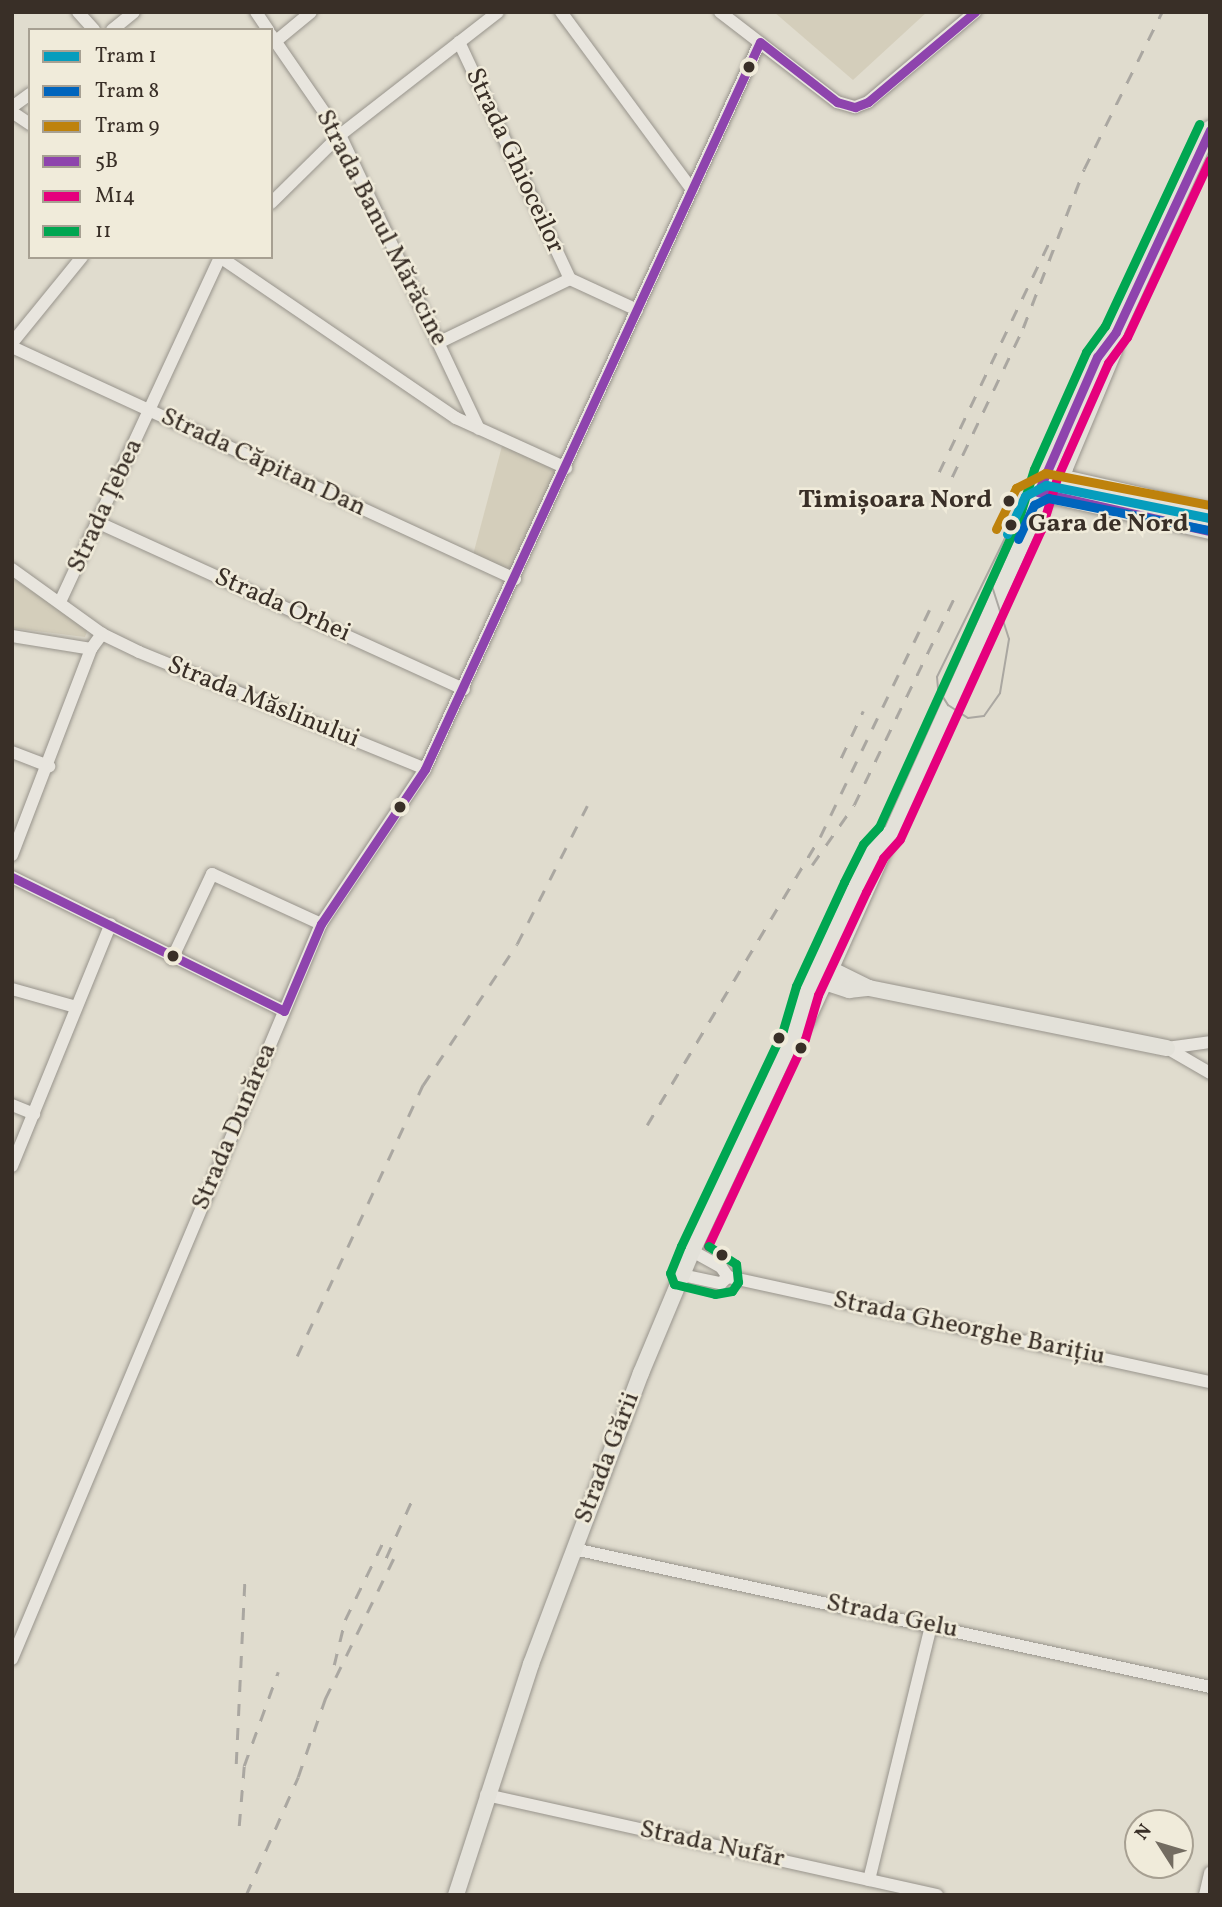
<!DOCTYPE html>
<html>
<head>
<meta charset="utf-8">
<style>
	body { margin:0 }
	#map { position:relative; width:1222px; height:1907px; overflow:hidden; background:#e0dcce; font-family:Vollkorn,serif }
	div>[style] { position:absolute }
	.green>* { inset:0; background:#d4cebb }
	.roads { filter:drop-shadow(0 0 2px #98948c) drop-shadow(0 0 2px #98948c) }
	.minor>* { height:12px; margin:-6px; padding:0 6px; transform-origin:6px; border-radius:6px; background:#e8e5de }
	.major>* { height:16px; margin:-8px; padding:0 8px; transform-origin:8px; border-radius:8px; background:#e3e1d9 }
	.tram>* { height:2px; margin:-1px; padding:0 1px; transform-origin:1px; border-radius:1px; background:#aaa7a1 }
	.rail>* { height:2.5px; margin-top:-1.25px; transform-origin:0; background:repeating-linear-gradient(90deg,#aaa7a1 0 12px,transparent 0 24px) }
	.bus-1>* { height:9px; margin:-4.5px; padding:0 4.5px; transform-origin:4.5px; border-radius:4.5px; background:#8e44ad }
	.bus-2>* { height:9px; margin:-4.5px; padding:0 4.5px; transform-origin:4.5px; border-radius:4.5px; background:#e5007d }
	.bus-3>* { height:9px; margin:-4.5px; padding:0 4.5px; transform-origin:4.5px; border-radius:4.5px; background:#00a651 }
	.tram-1>* { height:9px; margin:-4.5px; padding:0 4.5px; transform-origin:4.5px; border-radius:4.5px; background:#069dbd }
	.tram-2>* { height:9px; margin:-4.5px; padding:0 4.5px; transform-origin:4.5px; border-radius:4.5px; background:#0065bd }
	.tram-3>* { height:9px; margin:-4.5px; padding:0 4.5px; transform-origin:4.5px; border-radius:4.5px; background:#be820c }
	.dots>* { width:19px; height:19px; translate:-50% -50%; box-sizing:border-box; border:4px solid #f0ebda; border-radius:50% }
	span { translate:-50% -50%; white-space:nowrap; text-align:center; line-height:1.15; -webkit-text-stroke:5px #f0ebda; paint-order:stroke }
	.street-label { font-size:26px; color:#392f27 }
	.stop-label { font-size:26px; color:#392f27; font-weight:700 }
	.right { translate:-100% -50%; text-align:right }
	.left { translate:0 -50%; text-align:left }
	.frame { position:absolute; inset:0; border:14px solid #392f27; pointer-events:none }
	.legend { position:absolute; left:28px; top:28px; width:245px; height:231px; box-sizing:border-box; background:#f0ebda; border:2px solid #a7a092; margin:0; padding:9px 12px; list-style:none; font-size:21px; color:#392f27 }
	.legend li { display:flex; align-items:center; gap:14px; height:35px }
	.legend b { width:35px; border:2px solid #a7a092 }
	.north { position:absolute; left:1124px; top:1809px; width:70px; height:70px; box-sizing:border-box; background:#f0ebda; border:2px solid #a7a092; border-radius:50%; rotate:307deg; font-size:19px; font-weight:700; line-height:28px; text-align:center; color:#392f27 }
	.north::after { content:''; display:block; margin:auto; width:24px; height:32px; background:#736c61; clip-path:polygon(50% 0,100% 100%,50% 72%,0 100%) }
</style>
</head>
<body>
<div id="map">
	<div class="green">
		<div style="clip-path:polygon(774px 12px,927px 12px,853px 80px)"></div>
		<div style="clip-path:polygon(502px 446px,559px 470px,512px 571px,473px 555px)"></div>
		<div style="clip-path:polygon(12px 578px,88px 629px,85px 637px,12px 628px)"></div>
	</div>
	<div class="roads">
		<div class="minor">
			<div style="left:78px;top:12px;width:24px;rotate:48deg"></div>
			<div style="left:256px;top:12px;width:22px;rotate:56deg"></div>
			<div style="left:561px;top:12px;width:221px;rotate:53.6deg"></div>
			<div style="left:720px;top:12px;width:148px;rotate:37.6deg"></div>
			<div style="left:837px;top:102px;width:19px;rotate:16deg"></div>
			<div style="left:855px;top:107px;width:14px;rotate:-21deg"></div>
			<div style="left:868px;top:102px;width:140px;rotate:-40.1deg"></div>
			<div style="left:112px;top:30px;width:28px;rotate:-39deg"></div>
			<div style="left:271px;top:35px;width:121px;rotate:55.4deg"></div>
			<div style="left:340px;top:135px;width:325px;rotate:64.7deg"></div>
			<div style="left:276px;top:41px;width:45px;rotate:-39.6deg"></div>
			<div style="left:459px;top:42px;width:262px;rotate:64.9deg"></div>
			<div style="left:12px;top:107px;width:22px;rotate:-36deg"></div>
			<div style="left:12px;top:112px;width:22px;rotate:34deg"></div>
			<div style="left:271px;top:203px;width:97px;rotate:-44.6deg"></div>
			<div style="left:340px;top:135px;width:200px;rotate:-37.9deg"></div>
			<div style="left:220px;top:257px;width:286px;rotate:34.3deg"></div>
			<div style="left:456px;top:418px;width:121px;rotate:24.4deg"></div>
			<div style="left:440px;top:342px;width:144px;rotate:-25.9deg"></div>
			<div style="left:570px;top:279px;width:74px;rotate:24.8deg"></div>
			<div style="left:12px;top:343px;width:111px;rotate:-50.9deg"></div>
			<div style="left:12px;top:347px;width:554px;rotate:24.76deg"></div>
			<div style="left:99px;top:523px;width:401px;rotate:24.5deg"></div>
			<div style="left:12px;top:569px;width:111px;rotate:35.8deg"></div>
			<div style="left:102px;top:634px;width:41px;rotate:25.9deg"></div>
			<div style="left:139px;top:652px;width:309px;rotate:22.2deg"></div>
			<div style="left:60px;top:602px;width:380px;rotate:-65.1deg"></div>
			<div style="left:12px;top:636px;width:80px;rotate:9.3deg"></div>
			<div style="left:12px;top:752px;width:40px;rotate:21deg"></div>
			<div style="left:12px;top:855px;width:221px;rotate:-69deg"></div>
			<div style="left:91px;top:649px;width:19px;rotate:-54deg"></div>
			<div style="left:12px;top:877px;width:303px;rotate:26.2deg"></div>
			<div style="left:172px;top:959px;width:94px;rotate:-64.8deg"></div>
			<div style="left:212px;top:874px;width:120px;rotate:24.6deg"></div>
			<div style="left:12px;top:989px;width:66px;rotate:15.7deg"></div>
			<div style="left:1167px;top:1048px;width:50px;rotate:30.2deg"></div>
			<div style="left:1167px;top:1048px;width:43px;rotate:-7.9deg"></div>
			<div style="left:12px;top:1105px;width:24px;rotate:22deg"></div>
			<div style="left:12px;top:1166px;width:261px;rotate:-67.8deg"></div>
			<div style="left:682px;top:1275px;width:40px;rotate:12deg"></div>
			<div style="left:721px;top:1283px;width:9px;rotate:-41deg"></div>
			<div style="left:728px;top:1277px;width:12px;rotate:-125deg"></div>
			<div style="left:721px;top:1267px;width:33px;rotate:-151deg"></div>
			<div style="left:728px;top:1277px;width:493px;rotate:12.3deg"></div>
			<div style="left:574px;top:1549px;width:651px;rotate:12.24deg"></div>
			<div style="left:12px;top:1659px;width:797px;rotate:-67.2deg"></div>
			<div style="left:321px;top:924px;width:187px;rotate:-56.1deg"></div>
			<div style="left:425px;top:769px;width:800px;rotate:-65.26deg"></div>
			<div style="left:486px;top:1795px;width:462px;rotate:12.5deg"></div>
			<div style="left:869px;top:1880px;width:261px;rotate:-76.3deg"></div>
			<div style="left:1205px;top:1895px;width:23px;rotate:-77deg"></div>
		</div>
		<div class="major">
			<div style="left:1051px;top:475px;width:163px;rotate:12.8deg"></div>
			<div style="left:1040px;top:493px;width:174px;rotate:12.6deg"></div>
			<div style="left:1030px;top:523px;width:51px;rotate:-73deg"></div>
			<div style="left:1045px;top:474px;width:128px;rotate:-66deg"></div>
			<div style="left:1097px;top:357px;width:31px;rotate:-53deg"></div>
			<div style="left:822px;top:965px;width:52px;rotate:26.1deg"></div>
			<div style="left:815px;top:979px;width:36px;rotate:18deg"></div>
			<div style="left:849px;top:990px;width:20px;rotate:-6deg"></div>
			<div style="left:869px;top:988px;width:304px;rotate:11.4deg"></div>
			<div style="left:796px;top:1032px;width:16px;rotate:-47deg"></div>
			<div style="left:807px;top:1020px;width:57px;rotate:-65.2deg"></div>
			<div style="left:831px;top:968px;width:486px;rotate:-65.8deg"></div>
			<div style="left:1030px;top:525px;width:67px;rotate:-58.4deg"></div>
			<div style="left:1065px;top:468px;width:127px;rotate:-67.3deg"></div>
			<div style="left:1114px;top:351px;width:19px;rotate:-84deg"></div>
			<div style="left:1116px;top:332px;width:224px;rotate:-65.2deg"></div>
			<div style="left:456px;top:1895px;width:243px;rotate:-72deg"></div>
			<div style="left:531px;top:1664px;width:311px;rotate:-69.3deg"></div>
			<div style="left:641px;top:1373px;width:132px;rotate:-67.3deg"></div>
			<div style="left:692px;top:1251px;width:240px;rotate:-64.8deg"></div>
			<div style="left:794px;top:1034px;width:45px;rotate:-73.2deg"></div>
			<div style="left:807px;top:991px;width:155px;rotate:-64.8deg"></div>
			<div style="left:873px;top:851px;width:23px;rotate:-47deg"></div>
		</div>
	</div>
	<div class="tram">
		<div style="left:1007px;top:534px;width:159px;rotate:116.1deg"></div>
		<div style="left:937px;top:677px;width:12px;rotate:85deg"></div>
		<div style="left:938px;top:689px;width:19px;rotate:58deg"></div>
		<div style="left:948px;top:705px;width:24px;rotate:33deg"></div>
		<div style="left:968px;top:718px;width:16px;rotate:-7deg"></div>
		<div style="left:984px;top:716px;width:28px;rotate:-55deg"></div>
		<div style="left:1000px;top:693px;width:55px;rotate:-80.5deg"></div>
		<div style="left:1009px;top:639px;width:56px;rotate:-107.8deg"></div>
		<div style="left:992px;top:586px;width:64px;rotate:-69deg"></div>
	</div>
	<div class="rail">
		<div style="left:939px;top:472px;width:255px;rotate:-64.4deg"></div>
		<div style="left:952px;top:477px;width:165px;rotate:-64.5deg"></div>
		<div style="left:1023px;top:328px;width:170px;rotate:-69deg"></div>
		<div style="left:1084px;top:169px;width:175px;rotate:-63.6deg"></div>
		<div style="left:841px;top:758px;width:52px;rotate:-64.9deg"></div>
		<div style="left:812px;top:865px;width:73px;rotate:-55deg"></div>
		<div style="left:854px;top:805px;width:228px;rotate:-64.2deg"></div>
		<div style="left:647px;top:1125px;width:336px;rotate:-59deg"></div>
		<div style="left:820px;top:837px;width:259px;rotate:-64.3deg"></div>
		<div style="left:297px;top:1356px;width:299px;rotate:-65.1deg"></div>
		<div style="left:423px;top:1085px;width:169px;rotate:-56.3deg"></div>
		<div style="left:517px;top:944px;width:155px;rotate:-63.1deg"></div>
		<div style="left:386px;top:1558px;width:64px;rotate:-65.9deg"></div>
		<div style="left:334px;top:1665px;width:46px;rotate:-76.3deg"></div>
		<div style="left:345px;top:1620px;width:87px;rotate:-64deg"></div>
		<div style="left:236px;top:1764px;width:190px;rotate:-87.3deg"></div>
		<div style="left:239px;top:1826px;width:60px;rotate:-85.2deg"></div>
		<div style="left:244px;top:1766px;width:100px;rotate:-70.1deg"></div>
		<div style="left:246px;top:1895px;width:129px;rotate:-66.2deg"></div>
		<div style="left:298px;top:1777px;width:83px;rotate:-70.9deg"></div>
		<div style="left:325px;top:1699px;width:167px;rotate:-64deg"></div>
	</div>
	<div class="bus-1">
		<div style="left:1210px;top:130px;width:223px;rotate:115deg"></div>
		<div style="left:1116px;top:332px;width:31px;rotate:127deg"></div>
		<div style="left:1097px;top:357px;width:147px;rotate:113.6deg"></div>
		<div style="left:1038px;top:492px;width:176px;rotate:12.8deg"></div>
		<div style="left:12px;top:877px;width:303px;rotate:26.2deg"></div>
		<div style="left:284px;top:1011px;width:95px;rotate:-67deg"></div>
		<div style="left:321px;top:924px;width:187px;rotate:-56.1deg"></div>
		<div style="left:425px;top:769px;width:800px;rotate:-65.26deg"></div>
		<div style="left:760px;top:42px;width:98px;rotate:37.9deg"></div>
		<div style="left:837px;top:102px;width:19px;rotate:16deg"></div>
		<div style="left:855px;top:107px;width:14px;rotate:-21deg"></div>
		<div style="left:868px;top:102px;width:140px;rotate:-40.1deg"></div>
	</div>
	<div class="bus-2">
		<div style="left:708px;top:1246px;width:229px;rotate:-64.9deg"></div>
		<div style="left:805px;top:1039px;width:46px;rotate:-73.5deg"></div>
		<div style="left:818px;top:995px;width:114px;rotate:-65deg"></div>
		<div style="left:866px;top:892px;width:38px;rotate:-63deg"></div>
		<div style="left:883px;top:858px;width:25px;rotate:-48deg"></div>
		<div style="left:900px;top:839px;width:340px;rotate:-65.5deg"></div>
		<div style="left:1041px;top:530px;width:54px;rotate:-72.9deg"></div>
		<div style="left:1057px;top:478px;width:126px;rotate:-66.1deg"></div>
		<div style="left:1108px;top:363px;width:32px;rotate:-54deg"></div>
		<div style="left:1127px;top:337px;width:196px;rotate:-65deg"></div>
	</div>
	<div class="bus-3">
		<div style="left:681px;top:1246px;width:29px;rotate:112deg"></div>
		<div style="left:670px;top:1273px;width:12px;rotate:70deg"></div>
		<div style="left:674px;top:1284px;width:42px;rotate:13.7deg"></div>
		<div style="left:715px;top:1294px;width:17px;rotate:-10deg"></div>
		<div style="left:732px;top:1291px;width:11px;rotate:-56deg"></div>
		<div style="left:738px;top:1282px;width:18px;rotate:-96deg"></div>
		<div style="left:736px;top:1264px;width:33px;rotate:-147deg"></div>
		<div style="left:681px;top:1246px;width:239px;rotate:-64.7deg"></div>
		<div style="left:783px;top:1030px;width:46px;rotate:-73.5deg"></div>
		<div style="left:796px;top:986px;width:115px;rotate:-65.2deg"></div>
		<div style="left:844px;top:882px;width:42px;rotate:-63.4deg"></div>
		<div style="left:863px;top:844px;width:23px;rotate:-47deg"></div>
		<div style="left:879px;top:827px;width:336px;rotate:-65.6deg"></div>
		<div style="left:1018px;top:521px;width:54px;rotate:-72.9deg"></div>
		<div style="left:1034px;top:469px;width:128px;rotate:-66deg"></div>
		<div style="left:1086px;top:352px;width:32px;rotate:-54deg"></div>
		<div style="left:1105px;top:326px;width:223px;rotate:-65deg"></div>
	</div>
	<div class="tram-1">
		<div style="left:1007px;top:534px;width:42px;rotate:-64.7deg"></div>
		<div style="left:1025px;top:496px;width:24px;rotate:-28deg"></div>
		<div style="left:1046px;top:485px;width:167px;rotate:11.4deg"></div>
	</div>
	<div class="tram-2">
		<div style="left:1018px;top:539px;width:38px;rotate:-65deg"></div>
		<div style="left:1034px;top:505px;width:16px;rotate:-27deg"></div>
		<div style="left:1048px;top:498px;width:163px;rotate:11.3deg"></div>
	</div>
	<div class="tram-3">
		<div style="left:996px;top:529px;width:46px;rotate:-64deg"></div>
		<div style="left:1016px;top:488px;width:33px;rotate:-27deg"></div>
		<div style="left:1045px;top:473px;width:168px;rotate:11deg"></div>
	</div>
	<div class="dots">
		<div style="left:749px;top:67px;background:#392f27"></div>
		<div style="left:1009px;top:501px;background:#392f27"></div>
		<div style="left:1011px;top:525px;background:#392f27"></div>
		<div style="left:400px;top:807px;background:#392f27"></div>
		<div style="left:173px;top:956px;background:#392f27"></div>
		<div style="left:779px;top:1038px;background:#392f27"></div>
		<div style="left:801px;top:1048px;background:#392f27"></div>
		<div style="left:722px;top:1255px;background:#392f27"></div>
	</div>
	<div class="street-label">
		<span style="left:514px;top:161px;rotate:65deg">Strada Ghioceilor</span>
		<span style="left:381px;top:228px;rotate:63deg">Strada Banul Mărăcine</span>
		<span style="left:263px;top:463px;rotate:25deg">Strada Căpitan Dan</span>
		<span style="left:106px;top:506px;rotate:-65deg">Strada Țebea</span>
		<span style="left:282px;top:606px;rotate:24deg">Strada Orhei</span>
		<span style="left:263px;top:703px;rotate:22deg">Strada Măslinului</span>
		<span style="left:235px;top:1127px;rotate:-67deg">Strada Dunărea</span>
		<span style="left:969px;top:1329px;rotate:12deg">Strada Gheorghe Barițiu</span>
		<span style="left:608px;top:1458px;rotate:-69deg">Strada Gării</span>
		<span style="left:892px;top:1617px;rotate:12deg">Strada Gelu</span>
		<span style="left:712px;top:1845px;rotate:12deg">Strada Nufăr</span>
	</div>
	<div class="stop-label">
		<span class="right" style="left:992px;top:501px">Timișoara Nord</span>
		<span class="left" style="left:1028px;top:525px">Gara de Nord</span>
	</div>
	<div class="frame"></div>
	<ul class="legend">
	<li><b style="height:9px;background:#069dbd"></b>Tram 1</li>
	<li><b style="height:9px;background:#0065bd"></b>Tram 8</li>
	<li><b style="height:9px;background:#be820c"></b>Tram 9</li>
	<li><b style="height:9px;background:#8e44ad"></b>5B</li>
	<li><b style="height:9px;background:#e5007d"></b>M14</li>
	<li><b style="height:9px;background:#00a651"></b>11</li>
	</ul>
	<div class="north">N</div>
</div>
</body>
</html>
